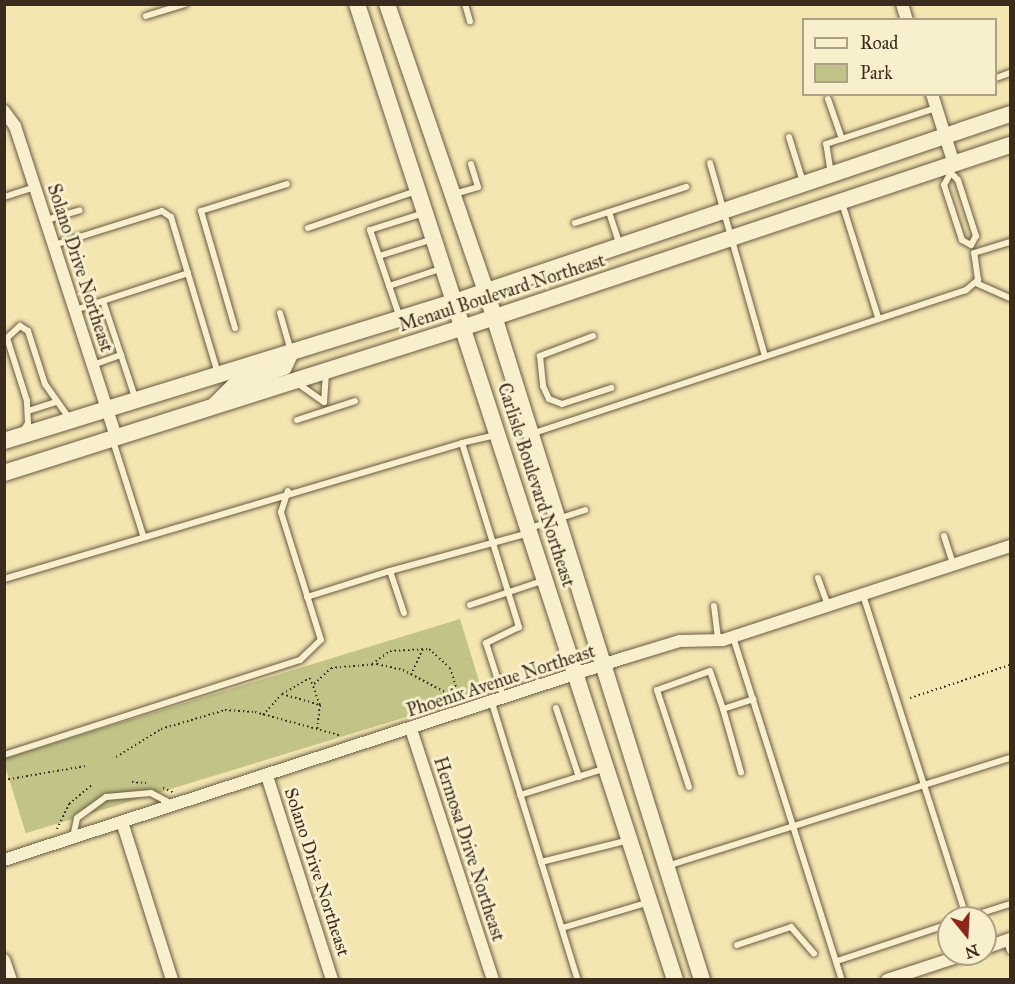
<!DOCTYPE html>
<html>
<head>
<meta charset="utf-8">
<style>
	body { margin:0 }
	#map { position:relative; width:1015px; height:984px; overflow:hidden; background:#f4e6b1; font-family:"IM FELL Great Primer",serif }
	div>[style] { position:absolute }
	.green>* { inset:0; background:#c1c387; transform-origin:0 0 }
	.path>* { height:2px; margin-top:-1px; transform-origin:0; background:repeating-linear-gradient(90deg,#392c1f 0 1.5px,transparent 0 4.5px) }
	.roads { filter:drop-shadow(0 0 2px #685a44) drop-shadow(0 0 2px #685a44) }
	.service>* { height:6px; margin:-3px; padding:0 3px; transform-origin:3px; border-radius:3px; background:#f8efcc }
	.minor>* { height:12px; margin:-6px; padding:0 6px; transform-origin:6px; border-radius:6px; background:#f8efcc }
	.secondary>* { height:16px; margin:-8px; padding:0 8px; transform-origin:8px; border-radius:8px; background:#f8efcc }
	span { translate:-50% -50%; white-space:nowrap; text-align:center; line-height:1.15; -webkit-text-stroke:6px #f8efcc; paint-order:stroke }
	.street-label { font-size:18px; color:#392c1f }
	.frame { position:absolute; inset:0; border:6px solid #392c1f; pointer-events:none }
	.legend { position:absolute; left:802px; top:18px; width:195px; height:78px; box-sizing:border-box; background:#f8efcc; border:2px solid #aca187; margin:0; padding:8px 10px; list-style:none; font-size:18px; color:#392c1f }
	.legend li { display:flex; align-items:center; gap:12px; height:30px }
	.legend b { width:30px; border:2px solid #aca187 }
	.north { position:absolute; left:937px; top:906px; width:60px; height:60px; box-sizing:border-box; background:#f8efcc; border:2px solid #aca187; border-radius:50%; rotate:162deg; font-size:16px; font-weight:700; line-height:24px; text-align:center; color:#392c1f }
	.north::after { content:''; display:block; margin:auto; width:21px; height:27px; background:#8f2418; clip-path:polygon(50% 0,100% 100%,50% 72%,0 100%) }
</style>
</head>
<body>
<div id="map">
	<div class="green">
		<div style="left:460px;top:619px;width:78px;height:478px;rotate:73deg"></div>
	</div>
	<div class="path">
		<div style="left:372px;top:664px;width:22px;rotate:-36deg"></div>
		<div style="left:390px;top:651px;width:39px;rotate:-3deg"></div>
		<div style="left:429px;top:649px;width:28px;rotate:42deg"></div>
		<div style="left:450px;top:668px;width:33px;rotate:72deg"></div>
		<div style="left:411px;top:675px;width:30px;rotate:-66deg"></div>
		<div style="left:314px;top:684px;width:23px;rotate:-43deg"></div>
		<div style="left:331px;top:668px;width:46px;rotate:-5deg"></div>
		<div style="left:377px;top:664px;width:27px;rotate:13deg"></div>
		<div style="left:403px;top:670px;width:62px;rotate:27.8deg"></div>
		<div style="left:282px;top:694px;width:40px;rotate:16deg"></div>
		<div style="left:910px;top:698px;width:105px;rotate:-18.3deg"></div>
		<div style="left:263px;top:715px;width:28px;rotate:-48deg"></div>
		<div style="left:282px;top:694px;width:32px;rotate:-30deg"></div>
		<div style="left:310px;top:678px;width:29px;rotate:70deg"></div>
		<div style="left:320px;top:705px;width:26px;rotate:97deg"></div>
		<div style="left:116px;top:757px;width:53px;rotate:-31.9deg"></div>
		<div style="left:161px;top:729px;width:67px;rotate:-16.5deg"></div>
		<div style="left:225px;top:710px;width:30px;rotate:4deg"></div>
		<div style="left:255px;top:712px;width:90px;rotate:15.4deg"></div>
		<div style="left:4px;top:780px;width:83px;rotate:-9.7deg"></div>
		<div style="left:132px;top:782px;width:14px;rotate:4deg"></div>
		<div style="left:163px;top:788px;width:12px;rotate:24deg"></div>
		<div style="left:57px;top:829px;width:28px;rotate:-64deg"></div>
		<div style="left:69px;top:804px;width:30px;rotate:-40deg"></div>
	</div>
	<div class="roads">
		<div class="service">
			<div style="left:465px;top:4px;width:18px;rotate:74deg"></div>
			<div style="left:146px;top:16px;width:41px;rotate:-17.1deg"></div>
			<div style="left:996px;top:78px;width:15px;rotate:-20deg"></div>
			<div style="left:828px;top:99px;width:42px;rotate:70.7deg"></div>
			<div style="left:789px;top:137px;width:47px;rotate:72.7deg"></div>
			<div style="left:710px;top:163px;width:198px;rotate:74.1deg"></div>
			<div style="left:945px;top:167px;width:18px;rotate:45deg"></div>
			<div style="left:958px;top:180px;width:59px;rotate:72.2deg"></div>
			<div style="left:976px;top:236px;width:10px;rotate:119deg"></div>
			<div style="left:971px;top:245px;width:10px;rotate:-151deg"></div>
			<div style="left:962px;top:240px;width:58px;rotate:-108.1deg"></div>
			<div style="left:944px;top:185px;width:10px;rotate:-61deg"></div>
			<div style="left:831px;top:174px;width:30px;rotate:-99deg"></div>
			<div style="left:826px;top:144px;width:116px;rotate:-18.1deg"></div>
			<div style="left:454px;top:194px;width:25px;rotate:-16deg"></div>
			<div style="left:478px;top:187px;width:24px;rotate:-107deg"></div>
			<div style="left:4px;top:197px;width:33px;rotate:-18deg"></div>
			<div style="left:842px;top:203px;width:120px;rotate:72.5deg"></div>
			<div style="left:609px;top:212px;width:36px;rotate:72deg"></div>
			<div style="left:46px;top:220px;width:35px;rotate:-16deg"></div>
			<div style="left:575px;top:223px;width:117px;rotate:-18deg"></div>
			<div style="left:308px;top:228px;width:114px;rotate:-18.9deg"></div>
			<div style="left:54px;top:245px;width:113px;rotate:-17.5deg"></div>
			<div style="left:162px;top:211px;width:11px;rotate:34deg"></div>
			<div style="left:171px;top:217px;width:164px;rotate:73.3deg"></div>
			<div style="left:379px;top:256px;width:57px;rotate:-17.5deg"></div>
			<div style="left:976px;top:283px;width:37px;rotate:24deg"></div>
			<div style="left:389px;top:286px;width:57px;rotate:-18.4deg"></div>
			<div style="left:103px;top:301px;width:104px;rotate:71.6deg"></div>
			<div style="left:75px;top:310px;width:119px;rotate:-18.1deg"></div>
			<div style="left:280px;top:313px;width:40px;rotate:74deg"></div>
			<div style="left:400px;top:318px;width:93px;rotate:-108.8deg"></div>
			<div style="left:370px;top:230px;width:57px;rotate:-17.5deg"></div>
			<div style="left:235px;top:328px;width:122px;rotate:-106.2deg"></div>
			<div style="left:201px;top:211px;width:90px;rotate:-17.4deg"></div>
			<div style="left:593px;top:336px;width:57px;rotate:159.3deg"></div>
			<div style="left:540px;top:356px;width:30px;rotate:84deg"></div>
			<div style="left:543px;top:386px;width:14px;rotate:65deg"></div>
			<div style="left:549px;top:399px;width:14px;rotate:21deg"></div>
			<div style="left:562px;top:404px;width:52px;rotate:-18.1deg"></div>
			<div style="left:93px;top:365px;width:30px;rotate:-20deg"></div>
			<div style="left:297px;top:383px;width:33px;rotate:35deg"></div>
			<div style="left:324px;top:402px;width:30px;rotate:-86deg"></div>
			<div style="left:28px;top:411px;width:29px;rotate:-18deg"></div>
			<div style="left:297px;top:420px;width:61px;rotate:-18.1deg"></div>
			<div style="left:23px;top:431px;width:9px;rotate:-58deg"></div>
			<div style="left:28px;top:423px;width:22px;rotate:-93deg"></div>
			<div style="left:27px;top:401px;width:66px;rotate:-107.6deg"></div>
			<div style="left:7px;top:338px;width:18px;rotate:-43deg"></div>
			<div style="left:20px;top:326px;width:9px;rotate:32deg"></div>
			<div style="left:28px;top:331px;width:56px;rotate:72.2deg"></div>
			<div style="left:45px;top:384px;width:42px;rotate:54.8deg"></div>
			<div style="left:531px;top:434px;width:458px;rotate:-18.3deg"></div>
			<div style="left:966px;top:290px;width:16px;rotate:-40deg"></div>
			<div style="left:978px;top:280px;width:27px;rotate:-98deg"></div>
			<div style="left:974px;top:253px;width:38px;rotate:-17deg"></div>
			<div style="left:496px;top:435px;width:35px;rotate:167deg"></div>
			<div style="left:462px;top:443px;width:193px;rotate:72.8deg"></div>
			<div style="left:519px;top:627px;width:37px;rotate:154deg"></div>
			<div style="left:486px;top:643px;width:59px;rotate:72.2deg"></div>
			<div style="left:113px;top:441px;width:99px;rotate:72.3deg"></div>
			<div style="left:530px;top:528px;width:58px;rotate:-18.1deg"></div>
			<div style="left:944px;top:536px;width:29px;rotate:72deg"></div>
			<div style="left:818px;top:578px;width:29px;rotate:70deg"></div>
			<div style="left:4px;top:579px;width:478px;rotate:-16.5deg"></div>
			<div style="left:863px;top:595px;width:339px;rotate:72.2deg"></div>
			<div style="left:307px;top:597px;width:87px;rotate:-17.4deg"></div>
			<div style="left:470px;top:605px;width:76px;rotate:-18.4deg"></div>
			<div style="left:714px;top:606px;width:35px;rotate:83deg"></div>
			<div style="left:404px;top:613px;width:44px;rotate:-108.4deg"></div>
			<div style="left:390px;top:571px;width:144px;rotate:-15.3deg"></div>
			<div style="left:733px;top:637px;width:360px;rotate:72.4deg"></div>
			<div style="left:492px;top:703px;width:290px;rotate:72.8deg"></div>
			<div style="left:556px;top:708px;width:73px;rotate:71.6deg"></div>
			<div style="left:723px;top:709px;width:66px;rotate:74.1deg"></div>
			<div style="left:4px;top:755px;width:311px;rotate:-17.8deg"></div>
			<div style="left:300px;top:660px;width:29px;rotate:-44deg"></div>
			<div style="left:321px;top:640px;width:134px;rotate:-107.4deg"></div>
			<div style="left:281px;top:512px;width:22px;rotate:-72deg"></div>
			<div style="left:689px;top:787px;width:102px;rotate:-108.3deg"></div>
			<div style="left:657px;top:690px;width:56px;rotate:-19.7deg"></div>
			<div style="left:710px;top:671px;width:40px;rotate:71.1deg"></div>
			<div style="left:723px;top:709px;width:32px;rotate:-18deg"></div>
			<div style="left:520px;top:795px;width:90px;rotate:-17.4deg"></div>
			<div style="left:73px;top:837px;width:19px;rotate:-78deg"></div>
			<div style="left:77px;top:818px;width:36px;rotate:-36deg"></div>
			<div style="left:106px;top:797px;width:45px;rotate:-5.1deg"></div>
			<div style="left:151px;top:793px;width:24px;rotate:28deg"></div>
			<div style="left:541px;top:862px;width:91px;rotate:-14deg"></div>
			<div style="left:667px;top:866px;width:360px;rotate:-17.5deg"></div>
			<div style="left:966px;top:918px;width:46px;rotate:-17.7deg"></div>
			<div style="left:562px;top:928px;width:91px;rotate:-16.6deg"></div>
			<div style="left:1007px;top:941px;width:10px;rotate:73deg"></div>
			<div style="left:737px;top:945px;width:57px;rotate:-18.4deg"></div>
			<div style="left:791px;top:927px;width:35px;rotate:49deg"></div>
			<div style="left:837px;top:961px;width:118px;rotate:-18.3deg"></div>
		</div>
		<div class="minor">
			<div style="left:902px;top:4px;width:17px;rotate:73deg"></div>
			<div style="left:932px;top:94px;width:73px;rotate:72.6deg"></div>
			<div style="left:4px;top:111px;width:19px;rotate:54deg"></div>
			<div style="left:15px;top:126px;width:327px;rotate:72deg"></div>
			<div style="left:411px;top:729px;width:264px;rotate:71.9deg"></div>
			<div style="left:267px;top:776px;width:214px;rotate:72.3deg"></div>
			<div style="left:122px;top:822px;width:166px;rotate:72.4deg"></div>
			<div style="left:4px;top:860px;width:652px;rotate:-18.05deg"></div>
			<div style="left:624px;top:658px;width:59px;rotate:-16.9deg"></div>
			<div style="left:680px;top:641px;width:43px;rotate:-1.3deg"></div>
			<div style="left:723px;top:640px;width:302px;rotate:-18.1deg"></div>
			<div style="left:985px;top:948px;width:27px;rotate:-20deg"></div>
			<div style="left:4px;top:960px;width:21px;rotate:71deg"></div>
			<div style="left:887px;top:980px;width:83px;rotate:-18.2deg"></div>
		</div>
		<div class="secondary">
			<div style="left:357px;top:4px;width:1026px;rotate:71.95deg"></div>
			<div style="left:387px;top:4px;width:304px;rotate:71deg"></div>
			<div style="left:486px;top:291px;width:722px;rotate:72.59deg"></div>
			<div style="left:215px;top:405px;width:27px;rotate:-45deg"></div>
			<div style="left:234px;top:386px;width:53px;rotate:-20.8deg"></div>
			<div style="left:284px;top:367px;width:17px;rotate:-65deg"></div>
			<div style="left:4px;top:441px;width:474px;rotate:-17.2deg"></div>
			<div style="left:457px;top:301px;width:584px;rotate:-18.68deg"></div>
			<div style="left:4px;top:473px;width:484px;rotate:-17.6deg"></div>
			<div style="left:465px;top:327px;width:575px;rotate:-18.47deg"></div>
		</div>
	</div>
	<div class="street-label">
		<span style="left:80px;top:268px;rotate:72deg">Solano Drive Northeast</span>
		<span style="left:502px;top:293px;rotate:-18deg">Menaul Boulevard Northeast</span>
		<span style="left:536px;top:485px;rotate:72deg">Carlisle Boulevard Northeast</span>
		<span style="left:501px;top:681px;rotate:-18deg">Phoenix Avenue Northeast</span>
		<span style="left:469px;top:849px;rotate:72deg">Hermosa Drive Northeast</span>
		<span style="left:317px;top:872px;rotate:72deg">Solano Drive Northeast</span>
	</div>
	<div class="frame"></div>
	<ul class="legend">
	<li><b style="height:8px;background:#f8efcc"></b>Road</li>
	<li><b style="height:16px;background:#c1c387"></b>Park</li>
	</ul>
	<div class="north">N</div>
</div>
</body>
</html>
